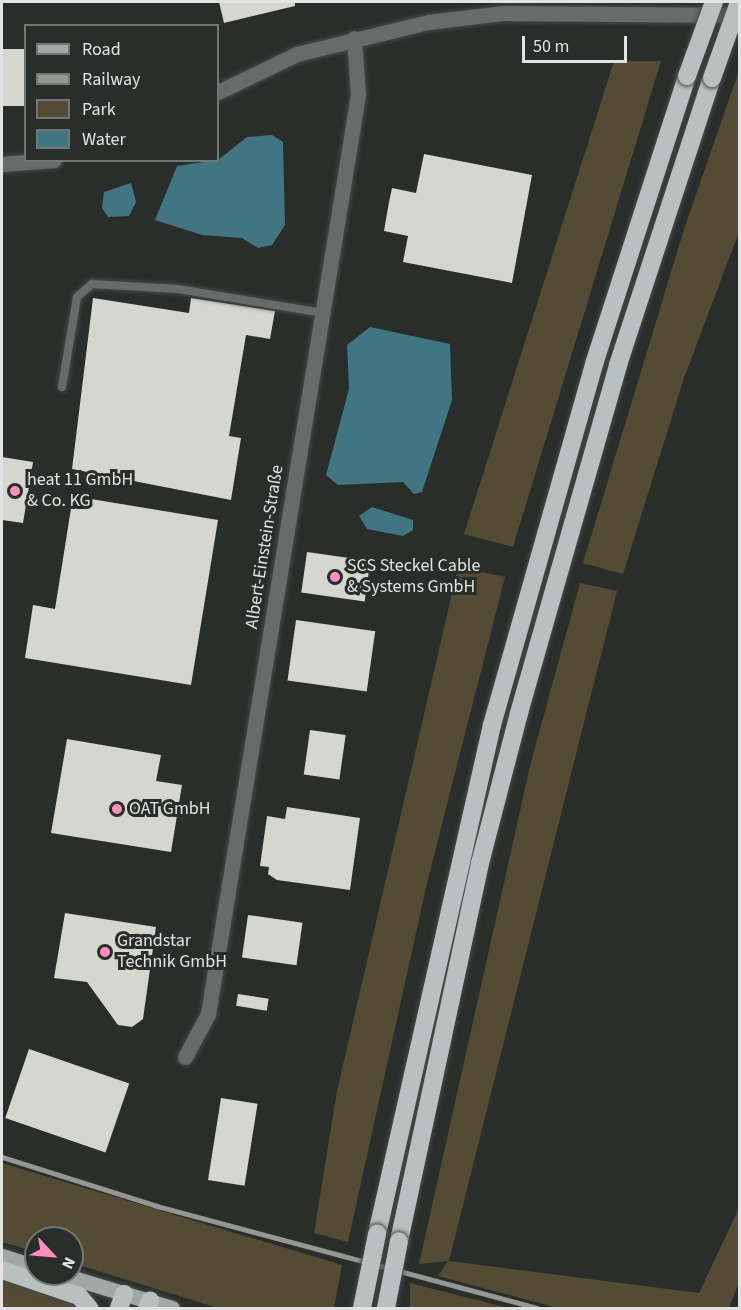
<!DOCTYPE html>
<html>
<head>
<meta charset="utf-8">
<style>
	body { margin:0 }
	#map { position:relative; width:741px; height:1310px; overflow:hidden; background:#292e2b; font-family:"Source Sans 3",sans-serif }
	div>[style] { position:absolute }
	.green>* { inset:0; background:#544b34 }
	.water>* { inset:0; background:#417581 }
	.building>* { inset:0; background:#d4d6cf; transform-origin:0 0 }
	.roads { filter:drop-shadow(0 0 2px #464b48) drop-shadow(0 0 2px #464b48) }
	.service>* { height:8px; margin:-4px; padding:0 4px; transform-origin:4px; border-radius:4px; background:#676b6a }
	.minor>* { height:15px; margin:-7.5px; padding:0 7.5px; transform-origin:7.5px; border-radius:7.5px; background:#676b6a }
	.tertiary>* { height:15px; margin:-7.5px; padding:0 7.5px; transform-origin:7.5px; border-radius:7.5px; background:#676b6a }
	.primary>* { height:15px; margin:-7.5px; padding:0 7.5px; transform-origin:7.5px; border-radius:7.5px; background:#a1a8a7 }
	.motorway>* { height:18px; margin:-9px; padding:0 9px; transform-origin:9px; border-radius:9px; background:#b8c1bf }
	.rail>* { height:4.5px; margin:-2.25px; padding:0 2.25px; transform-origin:2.25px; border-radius:2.25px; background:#949895 }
	.bridges { filter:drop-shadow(0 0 2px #464b48) drop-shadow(0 0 2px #464b48) }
	.motorway-bridge>* { height:18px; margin:-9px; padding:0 9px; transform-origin:9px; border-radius:9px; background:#b8c1bf }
	.dots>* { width:16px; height:16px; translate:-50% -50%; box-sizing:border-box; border:3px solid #292e2b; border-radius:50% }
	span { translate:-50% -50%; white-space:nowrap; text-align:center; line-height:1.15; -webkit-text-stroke:6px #292e2b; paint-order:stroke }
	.poi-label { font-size:18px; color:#e1e4e2 }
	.left { translate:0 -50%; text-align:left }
	.street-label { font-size:18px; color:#e1e4e2 }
	.frame { position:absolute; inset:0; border:3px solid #e1e4e2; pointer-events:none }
	.legend { position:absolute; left:24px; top:24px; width:195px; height:138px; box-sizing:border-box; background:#292e2b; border:2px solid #737774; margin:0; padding:8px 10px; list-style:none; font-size:18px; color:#e1e4e2 }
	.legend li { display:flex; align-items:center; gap:12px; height:30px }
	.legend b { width:30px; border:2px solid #737774 }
	.north { position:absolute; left:24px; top:1226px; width:60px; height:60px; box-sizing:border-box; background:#292e2b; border:2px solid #737774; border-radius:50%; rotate:116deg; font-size:16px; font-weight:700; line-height:24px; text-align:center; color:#e1e4e2 }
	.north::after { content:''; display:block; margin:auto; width:21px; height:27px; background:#fd8ec0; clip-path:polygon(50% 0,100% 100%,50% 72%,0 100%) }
	.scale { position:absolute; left:522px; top:36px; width:105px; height:27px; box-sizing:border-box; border:3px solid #e1e4e2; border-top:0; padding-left:8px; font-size:18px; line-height:21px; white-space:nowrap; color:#e1e4e2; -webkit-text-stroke:4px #292e2b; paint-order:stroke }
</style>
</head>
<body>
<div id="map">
	<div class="green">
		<div style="clip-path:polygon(614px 61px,661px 61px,513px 547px,464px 534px)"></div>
		<div style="clip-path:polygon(739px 71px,739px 232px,684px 378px,623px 574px,583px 563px,685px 226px)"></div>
		<div style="clip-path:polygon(458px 567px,505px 577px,427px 883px,348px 1242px,314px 1233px,337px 1091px)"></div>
		<div style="clip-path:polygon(580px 583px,617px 591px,449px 1261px,699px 1293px,739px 1208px,739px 1282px,729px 1308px,558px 1308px,438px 1276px,448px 1261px,419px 1264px,530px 766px)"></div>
		<div style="clip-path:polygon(2px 1163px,342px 1265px,334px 1308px,218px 1308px,72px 1263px,72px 1238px,36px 1238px,36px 1252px,2px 1242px)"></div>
		<div style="clip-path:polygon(2px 1278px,64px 1298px,77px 1308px,2px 1308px)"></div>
		<div style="clip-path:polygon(410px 1283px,465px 1297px,508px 1308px,410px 1308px)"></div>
	</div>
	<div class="water">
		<div style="clip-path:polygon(272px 135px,283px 142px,285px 225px,272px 245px,258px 248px,242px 238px,202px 235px,155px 220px,177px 166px,218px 160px,247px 137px)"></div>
		<div style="clip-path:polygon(131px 183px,136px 202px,129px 216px,108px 217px,102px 208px,104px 192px)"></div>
		<div style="clip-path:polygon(370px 327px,450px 344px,452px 400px,422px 492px,414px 494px,403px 482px,338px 485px,326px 475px,349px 389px,347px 345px)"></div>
		<div style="clip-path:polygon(372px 507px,413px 520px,413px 530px,403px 536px,367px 529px,359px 516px)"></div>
	</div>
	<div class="building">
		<div style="clip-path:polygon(219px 2px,295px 2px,295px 6px,224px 23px)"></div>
		<div style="left:26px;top:49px;width:57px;height:24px;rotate:90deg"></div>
		<div style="clip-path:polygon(424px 154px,532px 175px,512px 283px,403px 262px,408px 236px,384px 231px,389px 202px,392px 188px,416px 193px)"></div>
		<div style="clip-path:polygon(93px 298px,189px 313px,191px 298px,275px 311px,270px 339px,246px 335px,229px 436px,241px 438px,231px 500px,72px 469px)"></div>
		<div style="clip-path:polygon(2px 457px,33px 462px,23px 523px,2px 520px)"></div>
		<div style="clip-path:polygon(73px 496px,218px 520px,191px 685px,25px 658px,33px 605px,55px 609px)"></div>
		<div style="left:307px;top:552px;width:64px;height:41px;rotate:8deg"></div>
		<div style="left:296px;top:620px;width:80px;height:61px;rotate:8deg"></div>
		<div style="left:310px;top:730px;width:36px;height:45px;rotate:8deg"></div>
		<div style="clip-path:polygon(67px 739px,161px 755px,156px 781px,182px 785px,171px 852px,51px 833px)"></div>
		<div style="clip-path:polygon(287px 807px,360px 818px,350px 890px,277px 880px,268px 874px,269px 867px,260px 866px,267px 816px,285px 819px)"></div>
		<div style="clip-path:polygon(65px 913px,156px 927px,143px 1019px,132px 1027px,118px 1025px,87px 982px,54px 978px)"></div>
		<div style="left:248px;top:915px;width:55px;height:43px;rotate:8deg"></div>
		<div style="left:238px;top:994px;width:31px;height:12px;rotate:9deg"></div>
		<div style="left:29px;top:1049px;width:106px;height:73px;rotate:19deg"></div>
		<div style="left:221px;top:1098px;width:37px;height:83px;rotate:9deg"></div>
	</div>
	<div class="roads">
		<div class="service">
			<div style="left:62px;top:387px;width:91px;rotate:-80.5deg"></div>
			<div style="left:77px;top:297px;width:20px;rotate:-41deg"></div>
			<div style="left:92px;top:284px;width:86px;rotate:3.3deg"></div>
			<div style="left:178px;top:289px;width:147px;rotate:9.4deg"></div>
		</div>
		<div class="minor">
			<div style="left:185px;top:1057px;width:49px;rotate:-61.9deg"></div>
			<div style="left:208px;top:1014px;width:931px;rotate:-80.73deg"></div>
			<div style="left:358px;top:95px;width:57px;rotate:-94deg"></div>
		</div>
		<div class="tertiary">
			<div style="left:218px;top:92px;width:88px;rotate:-25.7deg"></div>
			<div style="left:297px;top:54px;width:135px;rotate:-13.7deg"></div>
			<div style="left:428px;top:22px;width:77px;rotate:-6.8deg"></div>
			<div style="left:504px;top:13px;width:236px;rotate:0.5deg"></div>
			<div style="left:2px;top:164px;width:52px;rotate:-4.4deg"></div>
		</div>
		<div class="primary">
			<div style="left:2px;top:1256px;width:36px;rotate:18deg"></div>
			<div style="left:60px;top:1274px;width:117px;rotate:16.9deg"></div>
		</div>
		<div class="motorway">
			<div style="left:377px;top:1234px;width:522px;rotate:-77.27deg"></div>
			<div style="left:492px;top:725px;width:378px;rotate:-74.2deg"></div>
			<div style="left:595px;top:361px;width:299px;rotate:-72.1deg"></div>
			<div style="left:399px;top:1241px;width:387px;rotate:-77.9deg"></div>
			<div style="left:480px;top:863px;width:155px;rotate:-75.4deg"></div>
			<div style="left:519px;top:713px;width:362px;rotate:-74.1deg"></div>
			<div style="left:618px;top:365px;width:302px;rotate:-71.9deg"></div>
			<div style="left:2px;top:1270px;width:81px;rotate:18.7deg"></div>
			<div style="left:79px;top:1296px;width:16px;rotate:50deg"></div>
			<div style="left:119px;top:1308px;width:15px;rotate:-70deg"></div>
			<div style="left:147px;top:1308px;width:8px;rotate:-67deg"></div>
		</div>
	</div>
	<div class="rail">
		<div style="left:2px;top:1157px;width:163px;rotate:17.5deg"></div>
		<div style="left:157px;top:1206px;width:393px;rotate:15deg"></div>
	</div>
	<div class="bridges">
		<div class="motorway-bridge">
			<div style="left:687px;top:76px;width:79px;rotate:-70deg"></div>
			<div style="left:712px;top:78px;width:81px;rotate:-70.4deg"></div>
			<div style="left:362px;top:1308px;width:76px;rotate:-78.5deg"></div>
			<div style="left:386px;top:1308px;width:68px;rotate:-79deg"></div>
		</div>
	</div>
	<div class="dots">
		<div style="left:15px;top:491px;background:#fd8ec0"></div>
		<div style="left:335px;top:577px;background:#fd8ec0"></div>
		<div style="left:117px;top:809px;background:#fd8ec0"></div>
		<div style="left:105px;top:952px;background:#fd8ec0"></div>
	</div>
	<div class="poi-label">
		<span class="left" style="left:27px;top:491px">heat 11 GmbH<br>&amp; Co. KG</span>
		<span class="left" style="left:347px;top:577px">SCS Steckel Cable<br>&amp; Systems GmbH</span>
		<span class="left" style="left:129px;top:809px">OAT GmbH</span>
		<span class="left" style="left:117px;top:952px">Grandstar<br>Technik GmbH</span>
	</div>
	<div class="street-label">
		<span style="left:265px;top:547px;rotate:-81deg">Albert-Einstein-Straße</span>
	</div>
	<div class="frame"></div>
	<ul class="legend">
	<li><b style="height:8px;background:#a1a8a7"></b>Road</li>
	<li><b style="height:8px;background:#949895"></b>Railway</li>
	<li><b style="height:16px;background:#544b34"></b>Park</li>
	<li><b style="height:16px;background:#417581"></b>Water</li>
	</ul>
	<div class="north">N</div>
	<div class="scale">50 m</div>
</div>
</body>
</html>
